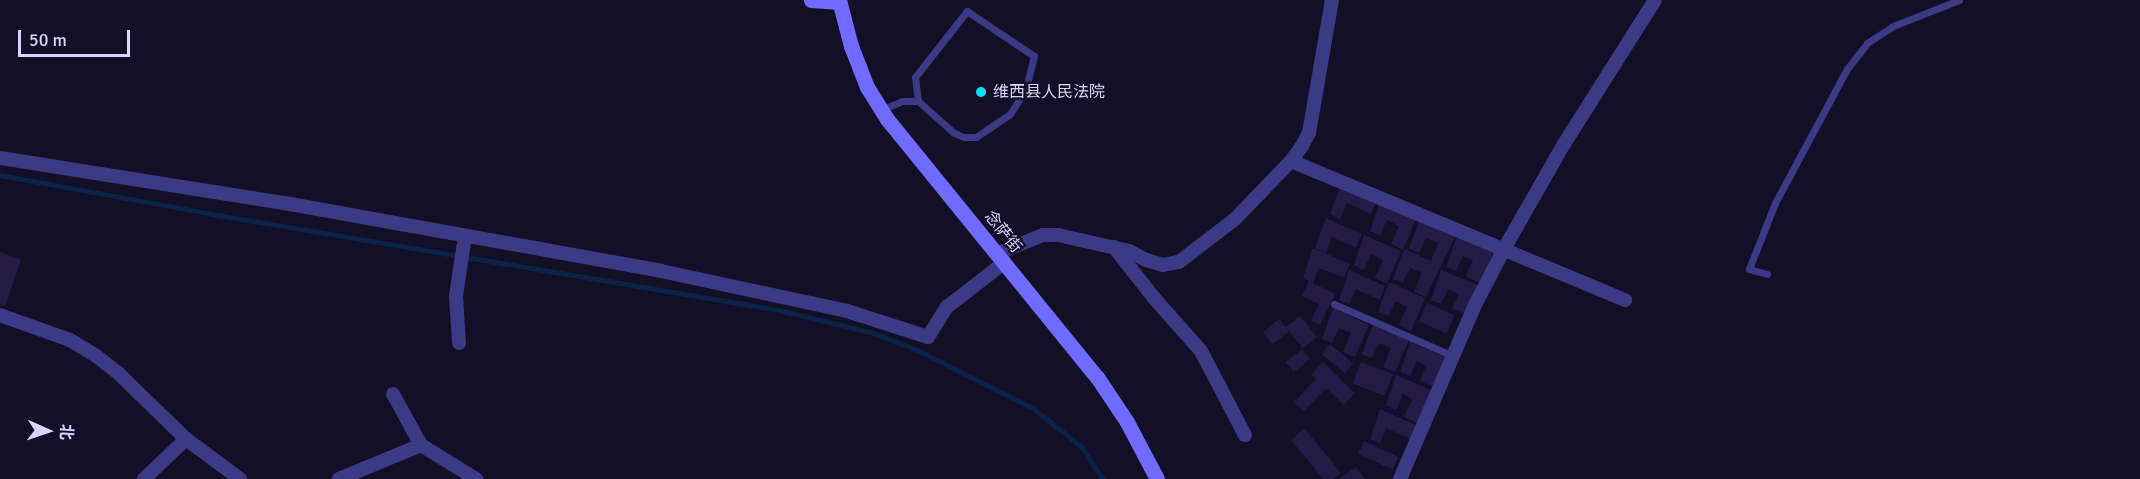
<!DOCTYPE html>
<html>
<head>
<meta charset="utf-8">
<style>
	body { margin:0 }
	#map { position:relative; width:2140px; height:479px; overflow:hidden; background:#130f26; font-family:Signika,"Noto Sans SC",sans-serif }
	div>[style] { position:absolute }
	.stream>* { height:4.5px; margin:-2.25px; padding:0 2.25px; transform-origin:2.25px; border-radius:2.25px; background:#0c2248 }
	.building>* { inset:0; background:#241b47; transform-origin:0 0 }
	.lane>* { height:7px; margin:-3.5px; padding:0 3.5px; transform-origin:3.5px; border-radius:3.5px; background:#3d3a85 }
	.street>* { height:14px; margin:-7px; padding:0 7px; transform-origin:7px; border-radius:7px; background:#3d3a85 }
	.secondary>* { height:15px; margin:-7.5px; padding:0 7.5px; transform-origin:7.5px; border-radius:7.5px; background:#6f6bff }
	.dots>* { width:16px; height:16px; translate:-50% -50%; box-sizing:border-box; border:3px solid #130f26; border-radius:50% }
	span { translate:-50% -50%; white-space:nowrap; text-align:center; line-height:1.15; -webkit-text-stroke:4.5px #130f26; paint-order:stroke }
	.poi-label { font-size:16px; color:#d9d4ff }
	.left { translate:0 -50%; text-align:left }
	.street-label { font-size:16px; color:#d9d4ff }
	.north { position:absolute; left:18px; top:401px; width:60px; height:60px; -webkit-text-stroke:4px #130f26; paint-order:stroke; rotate:93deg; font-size:16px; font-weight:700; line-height:24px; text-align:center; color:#d9d4ff }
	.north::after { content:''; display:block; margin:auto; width:21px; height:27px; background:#d9d4ff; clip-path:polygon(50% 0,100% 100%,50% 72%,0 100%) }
	.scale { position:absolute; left:18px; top:30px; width:112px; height:27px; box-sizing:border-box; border:3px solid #d9d4ff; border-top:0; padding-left:8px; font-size:18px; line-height:21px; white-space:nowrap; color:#d9d4ff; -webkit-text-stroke:4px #130f26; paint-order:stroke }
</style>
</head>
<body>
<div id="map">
	<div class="stream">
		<div style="left:0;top:175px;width:222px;rotate:10.4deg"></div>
		<div style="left:218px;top:215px;width:569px;rotate:9.61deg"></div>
		<div style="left:779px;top:310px;width:98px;rotate:13.6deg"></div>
		<div style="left:874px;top:333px;width:47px;rotate:21.1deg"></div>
		<div style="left:918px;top:350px;width:129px;rotate:26.8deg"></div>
		<div style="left:1033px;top:408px;width:63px;rotate:38.5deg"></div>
		<div style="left:1082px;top:447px;width:38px;rotate:57deg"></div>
	</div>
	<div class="building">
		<div style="clip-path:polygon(1341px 184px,1377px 200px,1371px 214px,1347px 203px,1340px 219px,1330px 214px)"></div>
		<div style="clip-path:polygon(1380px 201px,1417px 217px,1403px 250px,1391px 244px,1399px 226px,1387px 220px,1380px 236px,1370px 231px)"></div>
		<div style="clip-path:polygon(1326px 218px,1362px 234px,1356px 248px,1332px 237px,1326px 253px,1315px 248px)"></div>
		<div style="clip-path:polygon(1420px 219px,1456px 235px,1426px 297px,1414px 292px,1422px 273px,1410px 268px,1403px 283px,1393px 279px,1404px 249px,1431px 261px,1438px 243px,1426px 238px,1419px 253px,1409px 248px)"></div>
		<div style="clip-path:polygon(1364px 235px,1401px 251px,1387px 284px,1375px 278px,1383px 260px,1371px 254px,1364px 270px,1354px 265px)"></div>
		<div style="clip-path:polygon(1457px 237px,1493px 253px,1480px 283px,1466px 276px,1473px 260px,1463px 256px,1456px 271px,1446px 267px)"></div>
		<div style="clip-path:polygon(1313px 248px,1350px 264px,1344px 278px,1319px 268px,1313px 283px,1335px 294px,1320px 325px,1311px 321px,1319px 304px,1302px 296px,1309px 281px,1303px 278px)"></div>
		<div style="clip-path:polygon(0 252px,21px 260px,5px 306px,0 304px)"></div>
		<div style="clip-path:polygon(1349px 270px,1385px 286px,1380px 300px,1356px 289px,1349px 304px,1339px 300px)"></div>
		<div style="clip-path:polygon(1441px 270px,1478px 285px,1465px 314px,1452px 309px,1459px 294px,1448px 289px,1441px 304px,1431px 300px)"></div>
		<div style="clip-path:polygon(1389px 282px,1425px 298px,1411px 331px,1399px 325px,1407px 307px,1395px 301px,1389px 316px,1378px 312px)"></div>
		<div style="left:1427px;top:303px;width:30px;height:20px;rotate:24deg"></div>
		<div style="clip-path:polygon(1333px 308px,1369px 325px,1355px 357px,1343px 352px,1351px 333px,1339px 328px,1332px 343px,1322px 339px)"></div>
		<div style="clip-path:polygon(1300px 316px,1317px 337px,1303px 348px,1289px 331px,1273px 344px,1263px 332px,1279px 319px,1286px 327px)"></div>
		<div style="clip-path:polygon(1373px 324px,1409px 340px,1395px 372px,1383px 367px,1391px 348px,1379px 343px,1372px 358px,1362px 354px)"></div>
		<div style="clip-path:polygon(1410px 342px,1447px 358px,1434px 387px,1420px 381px,1426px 366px,1417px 361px,1410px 376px,1400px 372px)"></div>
		<div style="left:1330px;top:344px;width:30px;height:13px;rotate:40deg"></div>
		<div style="left:1302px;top:349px;width:13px;height:21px;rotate:51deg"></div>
		<div style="clip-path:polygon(1323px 362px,1355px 393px,1344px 405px,1326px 388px,1304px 411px,1294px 402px,1316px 379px,1311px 375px)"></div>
		<div style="left:1361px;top:362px;width:34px;height:23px;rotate:21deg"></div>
		<div style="clip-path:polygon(1396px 375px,1433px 391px,1419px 424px,1404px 417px,1412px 399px,1403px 394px,1396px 410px,1386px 405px)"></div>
		<div style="clip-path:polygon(1380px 409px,1416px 425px,1410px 439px,1386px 428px,1380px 443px,1370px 439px)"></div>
		<div style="clip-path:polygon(1304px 428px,1341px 473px,1334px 479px,1323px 479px,1291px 440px)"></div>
		<div style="left:1364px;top:441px;width:38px;height:14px;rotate:25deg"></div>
		<div style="clip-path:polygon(1356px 467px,1365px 479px,1339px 479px)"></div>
	</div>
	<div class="lane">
		<div style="left:881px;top:110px;width:23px;rotate:-23deg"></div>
		<div style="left:902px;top:101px;width:16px"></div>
		<div style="left:918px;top:101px;width:48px;rotate:41.6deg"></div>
		<div style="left:954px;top:133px;width:11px;rotate:22deg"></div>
		<div style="left:964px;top:137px;width:12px"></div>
		<div style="left:976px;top:137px;width:41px;rotate:-34.1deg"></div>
		<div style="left:1010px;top:114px;width:31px;rotate:-58deg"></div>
		<div style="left:1026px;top:88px;width:33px;rotate:-76deg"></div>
		<div style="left:1034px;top:56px;width:81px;rotate:-146.1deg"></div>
		<div style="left:967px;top:11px;width:84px;rotate:128.2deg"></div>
		<div style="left:915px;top:77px;width:24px;rotate:83deg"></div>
		<div style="left:1767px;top:274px;width:19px;rotate:-164deg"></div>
		<div style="left:1749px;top:269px;width:71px;rotate:-68.5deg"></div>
		<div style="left:1775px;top:203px;width:152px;rotate:-61.8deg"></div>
		<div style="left:1847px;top:69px;width:33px;rotate:-52deg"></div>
		<div style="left:1867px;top:43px;width:31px;rotate:-33deg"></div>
		<div style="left:1893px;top:26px;width:71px;rotate:-21.5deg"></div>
		<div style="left:1334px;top:304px;width:130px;rotate:23.6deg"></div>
	</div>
	<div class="street">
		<div style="left:0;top:158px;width:294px;rotate:9deg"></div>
		<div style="left:290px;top:204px;width:377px;rotate:10.2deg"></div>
		<div style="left:661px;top:271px;width:190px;rotate:12.1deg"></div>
		<div style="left:847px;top:311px;width:85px;rotate:17.8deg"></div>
		<div style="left:928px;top:337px;width:36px;rotate:-58deg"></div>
		<div style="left:947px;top:307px;width:73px;rotate:-37.8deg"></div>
		<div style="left:1291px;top:161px;width:362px;rotate:22.6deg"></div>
		<div style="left:1114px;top:247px;width:65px;rotate:51.9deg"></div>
		<div style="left:1154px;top:298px;width:71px;rotate:48.4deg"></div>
		<div style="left:1201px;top:351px;width:95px;rotate:62.4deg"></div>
		<div style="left:998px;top:253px;width:48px;rotate:-21.8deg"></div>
		<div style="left:1043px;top:235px;width:15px"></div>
		<div style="left:1058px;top:235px;width:73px;rotate:12.7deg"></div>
		<div style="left:1129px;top:251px;width:19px;rotate:28deg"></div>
		<div style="left:1146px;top:260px;width:18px;rotate:16deg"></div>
		<div style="left:1163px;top:265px;width:16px;rotate:-11deg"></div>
		<div style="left:1179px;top:262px;width:71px;rotate:-37.5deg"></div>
		<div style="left:1235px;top:219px;width:81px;rotate:-46deg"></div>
		<div style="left:1291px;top:161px;width:19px;rotate:-54deg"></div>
		<div style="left:1302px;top:146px;width:15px;rotate:-62deg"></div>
		<div style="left:1309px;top:133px;width:135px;rotate:-80.2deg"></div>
		<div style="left:0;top:315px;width:74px;rotate:19.7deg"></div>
		<div style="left:70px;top:340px;width:29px;rotate:31deg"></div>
		<div style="left:95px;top:355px;width:31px;rotate:38deg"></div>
		<div style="left:119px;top:374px;width:93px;rotate:44.1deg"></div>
		<div style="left:186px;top:439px;width:67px;rotate:36.5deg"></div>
		<div style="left:459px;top:343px;width:47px;rotate:-93.7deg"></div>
		<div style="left:456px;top:296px;width:61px;rotate:-81.5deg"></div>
		<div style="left:393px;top:394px;width:58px;rotate:61.2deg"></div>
		<div style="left:421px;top:445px;width:65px;rotate:31.7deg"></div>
		<div style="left:144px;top:479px;width:58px;rotate:-43.6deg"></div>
		<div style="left:339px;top:479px;width:89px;rotate:-22.5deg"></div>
		<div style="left:1400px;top:479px;width:189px;rotate:-66.7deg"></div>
		<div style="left:1475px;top:305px;width:63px;rotate:-62.6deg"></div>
		<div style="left:1504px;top:249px;width:121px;rotate:-60.3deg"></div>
		<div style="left:1564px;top:144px;width:170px;rotate:-57.7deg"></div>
	</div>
	<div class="secondary">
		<div style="left:811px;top:0;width:28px;rotate:4deg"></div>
		<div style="left:839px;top:0;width:48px;rotate:75.4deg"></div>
		<div style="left:851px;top:46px;width:44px;rotate:68.7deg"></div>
		<div style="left:867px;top:87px;width:38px;rotate:58deg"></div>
		<div style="left:887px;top:119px;width:333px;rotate:50.9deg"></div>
		<div style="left:1097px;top:377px;width:54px;rotate:56.3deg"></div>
		<div style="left:1127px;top:422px;width:64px;rotate:62.2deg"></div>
	</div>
	<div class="dots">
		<div style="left:981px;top:92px;background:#00e5ff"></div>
	</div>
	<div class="poi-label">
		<span class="left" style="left:993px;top:92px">维西县人民法院</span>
	</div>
	<div class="street-label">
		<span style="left:1003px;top:232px;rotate:51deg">念萨街</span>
	</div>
	<div class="north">北</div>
	<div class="scale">50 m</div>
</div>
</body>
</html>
